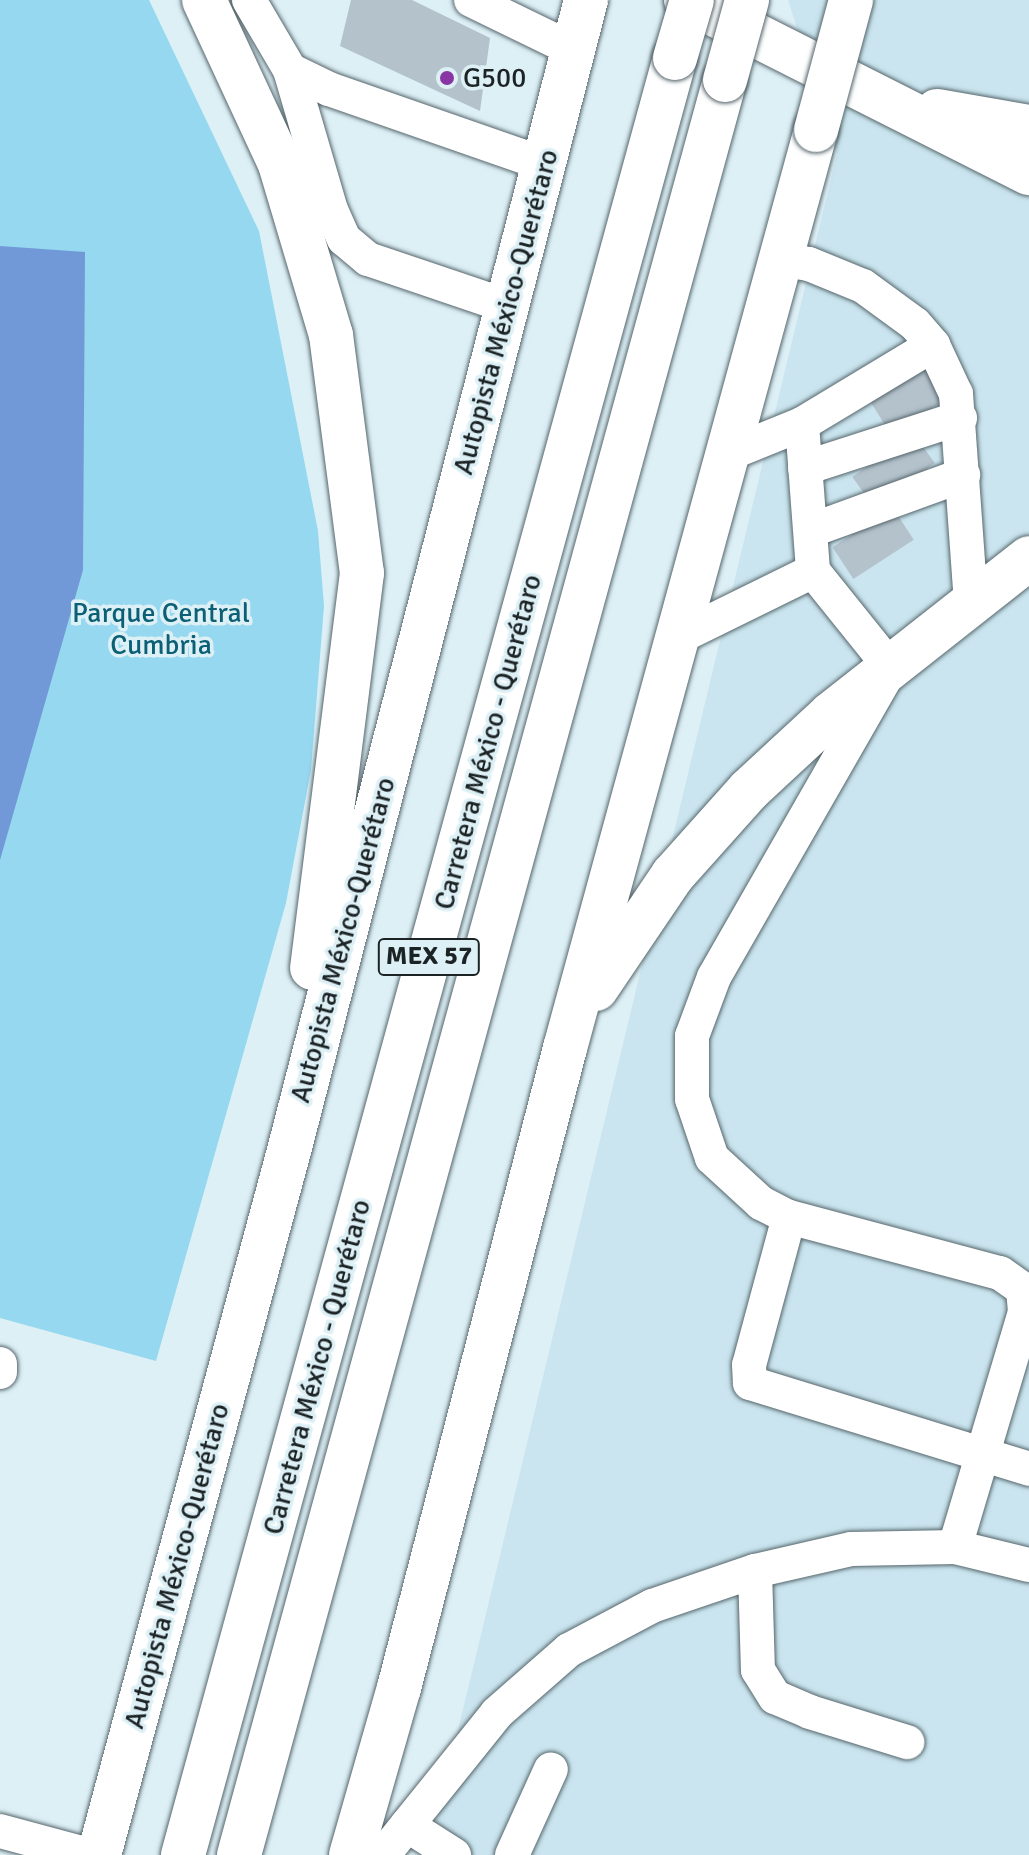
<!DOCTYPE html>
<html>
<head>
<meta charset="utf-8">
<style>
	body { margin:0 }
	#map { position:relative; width:1029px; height:1855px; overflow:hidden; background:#ddf0f6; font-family:Signika,sans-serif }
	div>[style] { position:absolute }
	.built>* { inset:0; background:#cae5ef }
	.green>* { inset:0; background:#95d8ef }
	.water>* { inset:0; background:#7199d8 }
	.building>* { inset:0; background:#b4c2cc; transform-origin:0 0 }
	.roads { filter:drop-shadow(0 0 2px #56666c) drop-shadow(0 0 2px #56666c) }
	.minor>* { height:34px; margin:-17px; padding:0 17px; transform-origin:17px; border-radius:17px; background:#fff }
	.major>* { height:44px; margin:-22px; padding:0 22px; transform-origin:22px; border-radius:22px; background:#fff }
	.highway>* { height:44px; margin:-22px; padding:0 22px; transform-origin:22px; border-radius:22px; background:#fff }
	.bridges { filter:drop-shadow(0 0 2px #56666c) drop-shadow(0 0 2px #56666c) }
	.major-bridge>* { height:44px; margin:-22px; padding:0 22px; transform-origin:22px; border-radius:22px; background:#fff }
	.highway-bridge>* { height:44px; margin:-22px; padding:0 22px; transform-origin:22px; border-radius:22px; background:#fff }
	.dots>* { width:22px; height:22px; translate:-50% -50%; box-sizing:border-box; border:4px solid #ddf0f6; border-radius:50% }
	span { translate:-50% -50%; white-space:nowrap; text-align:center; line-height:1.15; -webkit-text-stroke:7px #ddf0f6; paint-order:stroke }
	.shield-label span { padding:2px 6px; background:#ddf0f6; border:2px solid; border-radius:6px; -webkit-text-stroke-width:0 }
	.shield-label { font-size:26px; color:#1c2325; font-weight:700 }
	.poi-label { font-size:28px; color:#1c2325 }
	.left { translate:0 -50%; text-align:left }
	.street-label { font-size:28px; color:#1c2325 }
	.park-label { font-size:28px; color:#0b6076 }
</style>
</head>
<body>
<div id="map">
	<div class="built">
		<div style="clip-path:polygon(788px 0,1029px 0,1029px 1855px,428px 1855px,837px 154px)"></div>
	</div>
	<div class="green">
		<div style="clip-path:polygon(0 0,149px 0,259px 231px,318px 531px,324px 606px,311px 770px,286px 903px,156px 1361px,0 1318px)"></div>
	</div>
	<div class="water">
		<div style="clip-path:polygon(0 246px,85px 252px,83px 570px,0 860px)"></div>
	</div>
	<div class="building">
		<div style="clip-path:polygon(351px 0,412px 0,490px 38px,480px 111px,340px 46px)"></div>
		<div style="left:934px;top:360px;width:40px;height:76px;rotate:58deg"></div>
		<div style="left:913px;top:433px;width:37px;height:75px;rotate:54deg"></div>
		<div style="left:893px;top:508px;width:38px;height:72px;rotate:57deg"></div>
	</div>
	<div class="roads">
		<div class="minor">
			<div style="left:249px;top:0;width:81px;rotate:59.6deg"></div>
			<div style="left:290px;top:70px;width:43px;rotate:26deg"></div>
			<div style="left:329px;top:89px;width:228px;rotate:19.2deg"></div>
			<div style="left:471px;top:0;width:114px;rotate:25.9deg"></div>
			<div style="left:290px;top:70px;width:146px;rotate:73.7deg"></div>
			<div style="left:331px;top:210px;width:32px;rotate:66deg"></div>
			<div style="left:344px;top:239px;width:31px;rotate:40deg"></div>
			<div style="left:368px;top:259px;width:147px;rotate:18.7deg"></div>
			<div style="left:780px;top:259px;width:29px;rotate:10deg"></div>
			<div style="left:809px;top:264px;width:58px;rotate:22.2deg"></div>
			<div style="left:863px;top:286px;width:64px;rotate:36.2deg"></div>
			<div style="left:915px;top:324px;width:28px;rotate:49deg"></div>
			<div style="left:933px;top:345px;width:153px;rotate:148.9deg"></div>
			<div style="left:802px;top:424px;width:147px;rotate:85.7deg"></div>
			<div style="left:813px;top:571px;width:124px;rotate:51.2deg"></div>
			<div style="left:891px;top:668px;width:356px;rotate:119.8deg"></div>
			<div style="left:714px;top:977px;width:63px;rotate:110.4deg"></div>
			<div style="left:692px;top:1036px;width:63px;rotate:90deg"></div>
			<div style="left:692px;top:1099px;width:62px;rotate:71.3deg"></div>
			<div style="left:712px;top:1158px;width:67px;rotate:42.6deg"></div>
			<div style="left:761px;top:1203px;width:31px;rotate:27deg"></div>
			<div style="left:789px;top:1217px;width:218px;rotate:14.9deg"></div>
			<div style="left:1000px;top:1273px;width:28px;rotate:35deg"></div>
			<div style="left:1023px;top:1289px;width:23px;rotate:85deg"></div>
			<div style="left:1025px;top:1312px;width:245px;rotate:106.6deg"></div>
			<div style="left:933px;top:345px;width:54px;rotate:64.9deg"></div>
			<div style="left:956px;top:394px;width:211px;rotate:85.9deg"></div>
			<div style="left:728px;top:454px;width:80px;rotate:-22.1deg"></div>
			<div style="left:805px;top:468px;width:163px;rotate:-17.9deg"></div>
			<div style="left:812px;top:530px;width:161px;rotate:-20deg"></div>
			<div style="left:679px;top:637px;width:149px;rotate:-26.2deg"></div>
			<div style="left:789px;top:1217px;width:153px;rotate:105.1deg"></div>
			<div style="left:749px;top:1365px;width:18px;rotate:87deg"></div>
			<div style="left:750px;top:1383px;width:292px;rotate:17.1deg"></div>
			<div style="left:0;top:1364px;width:8px;rotate:90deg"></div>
			<div style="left:755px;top:1571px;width:99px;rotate:88.3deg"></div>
			<div style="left:758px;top:1670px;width:32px;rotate:58deg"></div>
			<div style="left:775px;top:1697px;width:38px;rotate:23deg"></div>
			<div style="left:810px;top:1712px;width:102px;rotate:17.2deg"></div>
			<div style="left:407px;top:1825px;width:56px;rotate:32.6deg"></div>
			<div style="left:0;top:1831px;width:92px;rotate:15.1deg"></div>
			<div style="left:383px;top:1855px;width:182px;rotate:-51.2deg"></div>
			<div style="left:497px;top:1713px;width:96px;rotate:-41.2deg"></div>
			<div style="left:569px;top:1650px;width:94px;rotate:-27.9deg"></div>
			<div style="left:652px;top:1606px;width:109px;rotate:-18.8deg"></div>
			<div style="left:755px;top:1571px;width:98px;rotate:-12.9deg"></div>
			<div style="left:851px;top:1549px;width:104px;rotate:-1.1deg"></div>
			<div style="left:955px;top:1547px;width:76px;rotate:13.7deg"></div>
			<div style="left:512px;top:1855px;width:94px;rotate:-65.6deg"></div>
		</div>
		<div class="major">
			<div style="left:204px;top:0;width:181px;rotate:65.1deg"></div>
			<div style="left:280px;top:164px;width:178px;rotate:73.4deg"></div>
			<div style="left:331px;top:335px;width:240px;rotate:82.6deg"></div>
			<div style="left:362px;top:573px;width:398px;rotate:97.2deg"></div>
			<div style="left:686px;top:0;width:384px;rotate:26.8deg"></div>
			<div style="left:937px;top:111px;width:93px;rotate:9.9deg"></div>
			<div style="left:596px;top:989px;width:138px;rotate:-56deg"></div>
			<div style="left:673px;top:875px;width:114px;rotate:-48.2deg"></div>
			<div style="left:749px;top:790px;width:112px;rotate:-42.8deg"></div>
			<div style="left:831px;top:714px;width:252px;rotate:-38.2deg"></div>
			<div style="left:99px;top:1855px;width:733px;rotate:-74.9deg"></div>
			<div style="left:290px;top:1147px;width:1185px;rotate:-75.53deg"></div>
			<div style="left:351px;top:1855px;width:174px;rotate:-74deg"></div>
			<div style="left:399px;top:1688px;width:661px;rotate:-75.46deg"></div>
			<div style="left:565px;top:1048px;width:952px;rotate:-74.71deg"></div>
		</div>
		<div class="highway">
			<div style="left:183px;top:1855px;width:1863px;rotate:-74.69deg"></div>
			<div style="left:239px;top:1855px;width:1840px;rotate:-74.69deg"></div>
		</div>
	</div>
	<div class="bridges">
		<div class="major-bridge">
			<div style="left:816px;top:130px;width:135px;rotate:-74.9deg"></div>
		</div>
		<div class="highway-bridge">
			<div style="left:675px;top:58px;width:60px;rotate:-73.7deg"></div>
			<div style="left:725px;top:80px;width:83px;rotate:-74.6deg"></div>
		</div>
	</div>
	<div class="dots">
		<div style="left:447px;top:78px;background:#8935a4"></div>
	</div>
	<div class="shield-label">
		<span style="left:429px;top:957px">MEX 57</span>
	</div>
	<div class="poi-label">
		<span class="left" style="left:463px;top:78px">G500</span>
	</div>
	<div class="street-label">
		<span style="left:506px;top:312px;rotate:-75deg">Autopista México-Querétaro</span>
		<span style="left:488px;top:742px;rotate:-75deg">Carretera México - Querétaro</span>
		<span style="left:343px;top:940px;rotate:-75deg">Autopista México-Querétaro</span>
		<span style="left:317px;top:1367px;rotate:-75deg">Carretera México - Querétaro</span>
		<span style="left:177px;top:1566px;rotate:-75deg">Autopista México-Querétaro</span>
	</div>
	<div class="park-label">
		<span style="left:161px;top:629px">Parque Central<br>Cumbria</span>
	</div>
</div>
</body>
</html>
